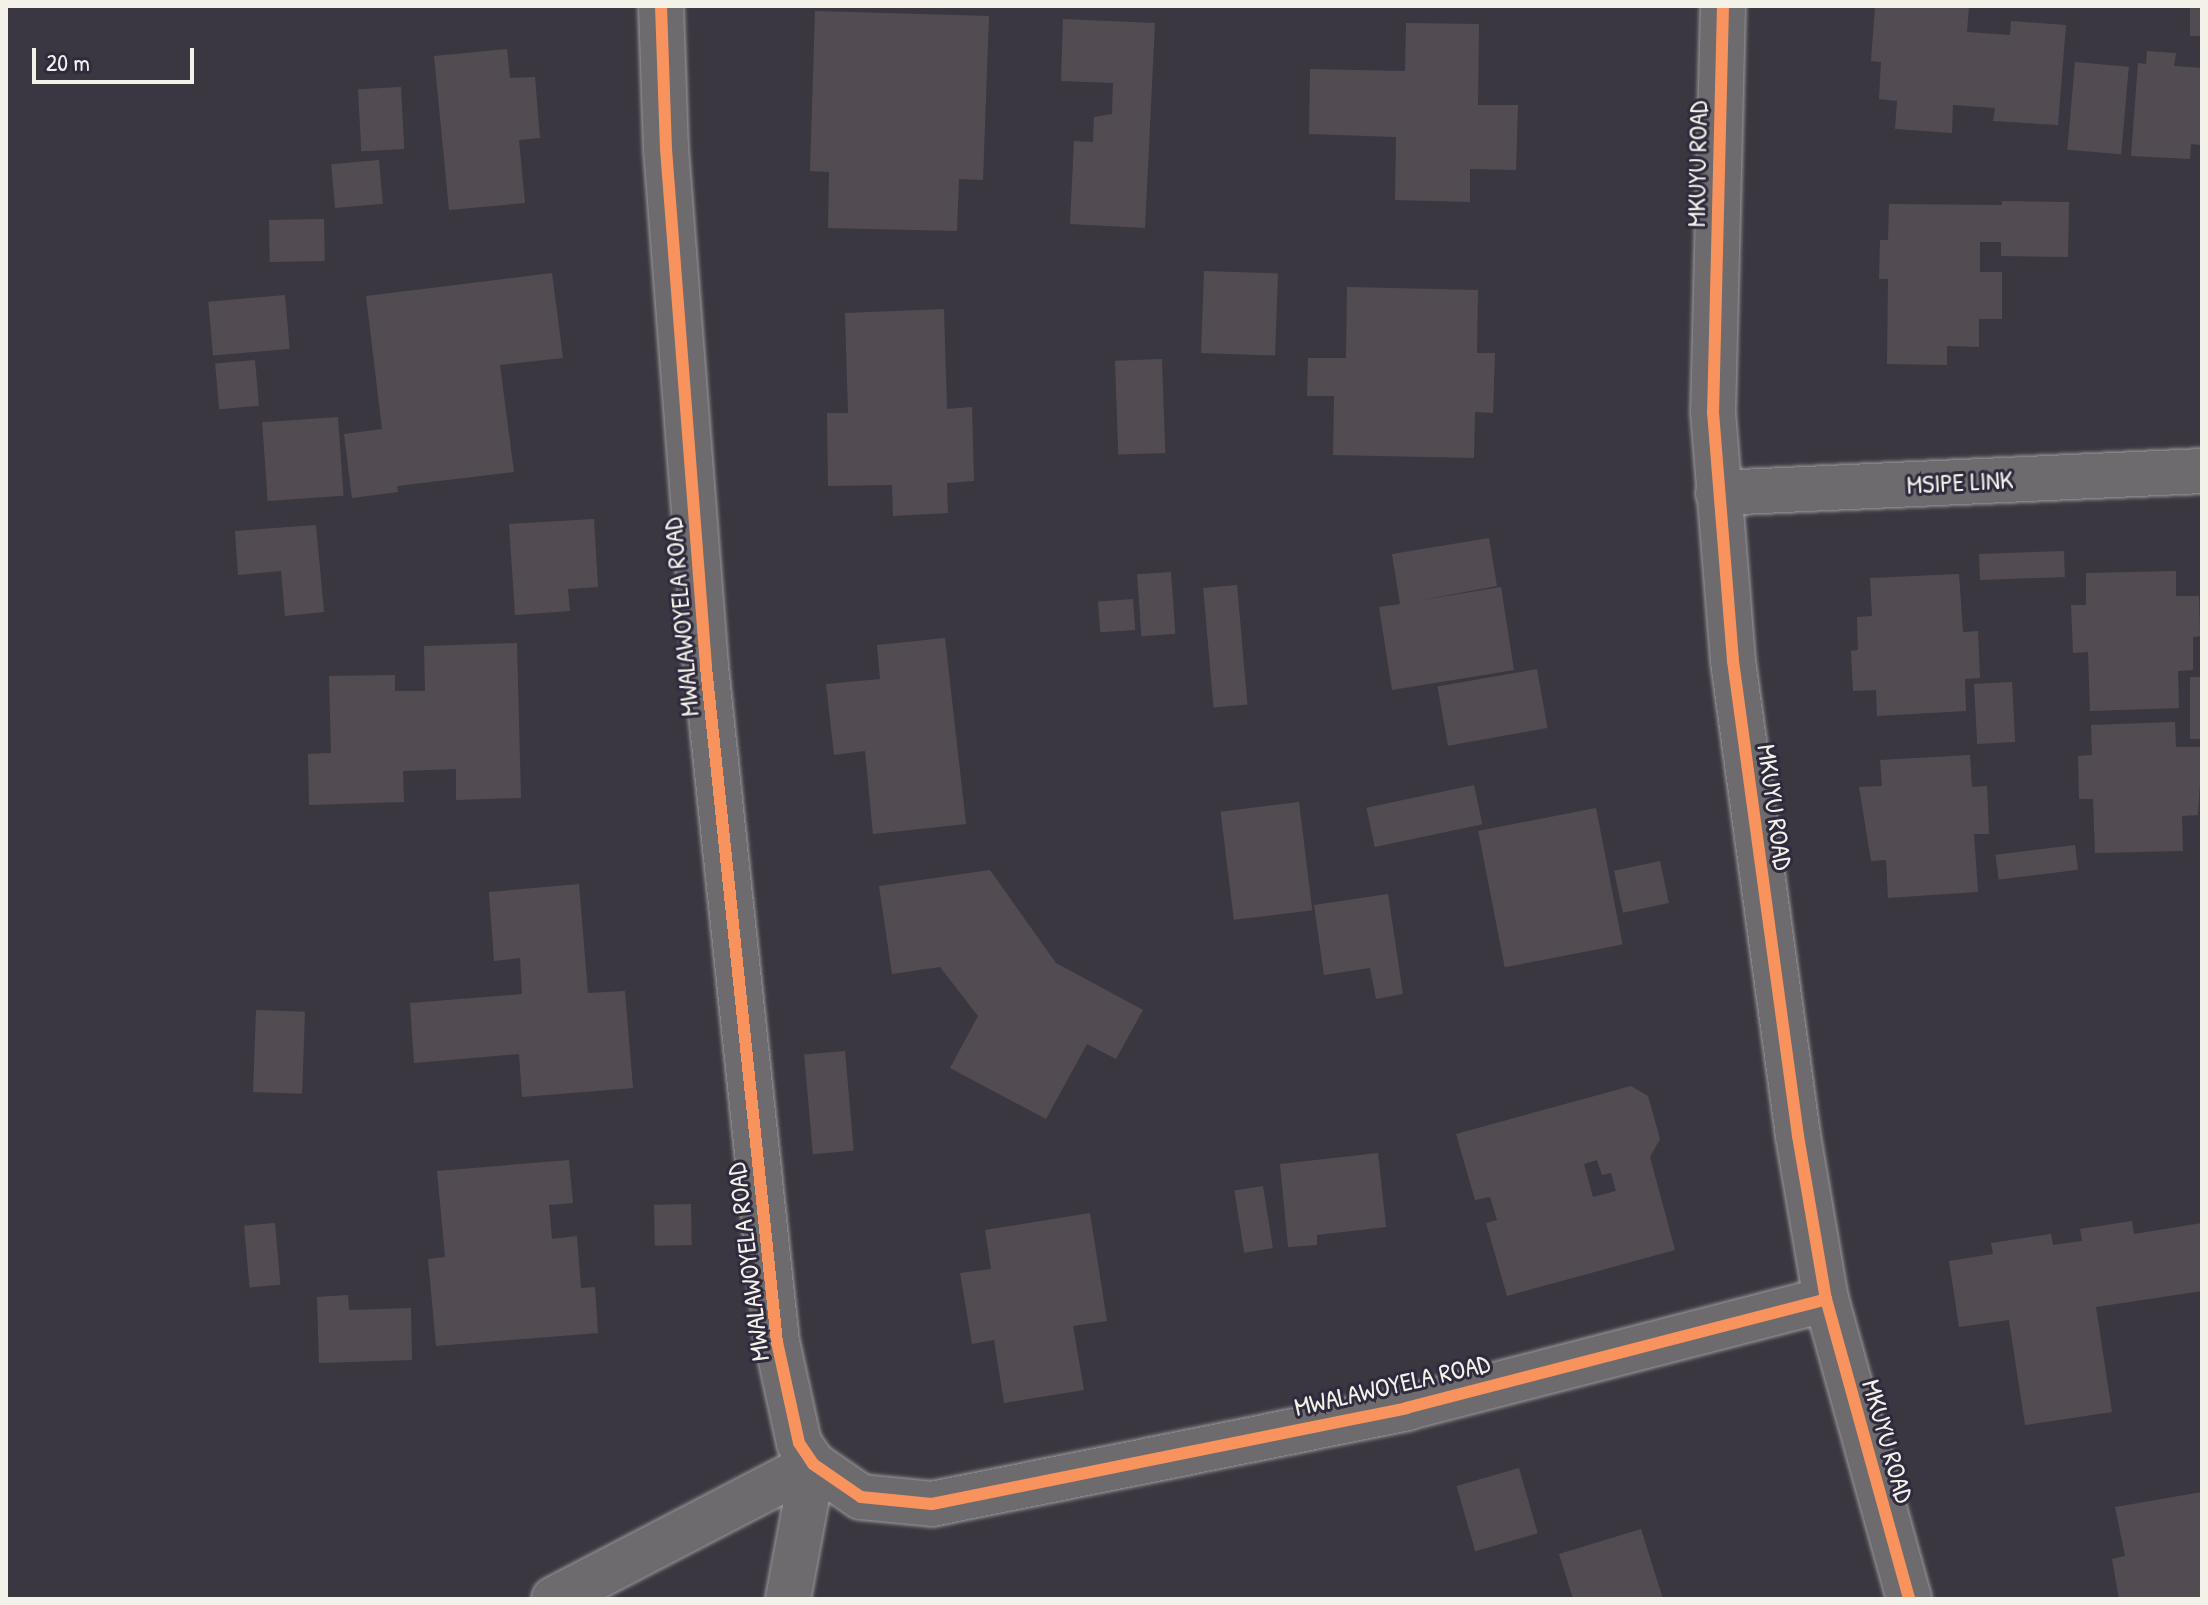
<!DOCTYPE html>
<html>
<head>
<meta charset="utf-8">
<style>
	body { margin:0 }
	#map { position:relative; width:2208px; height:1605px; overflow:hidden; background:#3b3740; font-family:"Patrick Hand",sans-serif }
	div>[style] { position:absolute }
	.building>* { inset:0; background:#524c52; transform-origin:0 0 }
	.roads { filter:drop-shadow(0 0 2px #9f9c9f) drop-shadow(0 0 2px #9f9c9f) }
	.street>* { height:44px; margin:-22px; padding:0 22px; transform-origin:22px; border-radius:22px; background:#6d6b6d }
	.cycleway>* { height:12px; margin:-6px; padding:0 6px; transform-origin:6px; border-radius:6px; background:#f8935d }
	span { translate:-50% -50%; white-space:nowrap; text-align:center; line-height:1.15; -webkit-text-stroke:6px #2f2a3d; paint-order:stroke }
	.street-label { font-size:26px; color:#f4f1e8 }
	.frame { position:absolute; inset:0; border:8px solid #f4f1e8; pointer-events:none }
	.scale { position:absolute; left:32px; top:48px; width:162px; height:36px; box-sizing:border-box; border:4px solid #f4f1e8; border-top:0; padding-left:10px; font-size:24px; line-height:28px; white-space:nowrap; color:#f4f1e8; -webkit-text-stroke:6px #2f2a3d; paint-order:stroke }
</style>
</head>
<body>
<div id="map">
	<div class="building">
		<div style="clip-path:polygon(1875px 6px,1969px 6px,1967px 32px,2010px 35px,2011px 21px,2066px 25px,2058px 125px,1993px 121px,1995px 108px,1953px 105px,1952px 133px,1895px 129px,1897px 101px,1879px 99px,1881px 62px,1871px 61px)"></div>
		<div style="left:2190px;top:6px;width:12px;height:30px"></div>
		<div style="clip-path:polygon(815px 11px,989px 16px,983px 180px,959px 179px,957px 231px,828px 228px,829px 172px,810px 171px)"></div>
		<div style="clip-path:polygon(1063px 19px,1155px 23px,1145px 228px,1070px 224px,1074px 141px,1093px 142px,1094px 117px,1112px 114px,1113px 83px,1061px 81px)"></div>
		<div style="clip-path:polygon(1406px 23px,1479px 24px,1478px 105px,1518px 105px,1516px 170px,1470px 169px,1470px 202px,1395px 200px,1396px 137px,1309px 134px,1310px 69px,1405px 71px)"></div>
		<div style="clip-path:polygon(507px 49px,510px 78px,535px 77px,540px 138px,519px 140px,525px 203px,449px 210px,434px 56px)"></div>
		<div style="clip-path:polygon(2147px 51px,2176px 53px,2174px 66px,2202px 68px,2202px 145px,2191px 144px,2190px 159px,2131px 156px,2138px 63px,2146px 64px)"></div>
		<div style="left:2075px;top:62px;width:54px;height:88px;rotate:5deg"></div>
		<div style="left:401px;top:87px;width:62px;height:43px;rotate:87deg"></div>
		<div style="left:379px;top:160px;width:44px;height:48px;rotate:85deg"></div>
		<div style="clip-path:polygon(2002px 201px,2069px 202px,2068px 257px,2001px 256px,2001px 242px,1980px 242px,1980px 272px,2002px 272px,2002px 319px,1979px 319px,1979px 347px,1947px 346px,1947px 365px,1887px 364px,1888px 279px,1879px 279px,1880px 240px,1888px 240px,1889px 204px,2002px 205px)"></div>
		<div style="left:324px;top:219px;width:42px;height:55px;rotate:89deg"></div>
		<div style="left:1204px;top:271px;width:74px;height:82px;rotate:2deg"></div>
		<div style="clip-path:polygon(552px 273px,563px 358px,500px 365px,514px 472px,397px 486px,398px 492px,352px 498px,344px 434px,382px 429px,366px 296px)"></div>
		<div style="clip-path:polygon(1347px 287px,1478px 290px,1477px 353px,1495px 353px,1493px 413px,1475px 412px,1474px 458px,1333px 455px,1334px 396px,1307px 396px,1308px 358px,1346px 358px)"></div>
		<div style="left:285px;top:295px;width:54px;height:77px;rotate:85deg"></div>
		<div style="clip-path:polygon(944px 309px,947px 409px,972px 407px,974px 481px,947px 483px,948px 513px,893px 516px,892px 485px,828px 486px,827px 413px,848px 413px,845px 313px)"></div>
		<div style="left:1162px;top:359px;width:94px;height:47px;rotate:88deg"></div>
		<div style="left:255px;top:360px;width:46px;height:40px;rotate:85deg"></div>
		<div style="left:338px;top:417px;width:79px;height:76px;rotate:86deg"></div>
		<div style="clip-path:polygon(594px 519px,598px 587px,568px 589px,570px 611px,515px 615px,509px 524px)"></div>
		<div style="clip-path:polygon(316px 525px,324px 612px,285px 616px,281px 571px,238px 575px,235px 531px)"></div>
		<div style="clip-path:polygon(1489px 538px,1497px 586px,1416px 601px,1501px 587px,1514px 670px,1392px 690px,1379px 607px,1400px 604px,1392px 554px)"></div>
		<div style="left:2064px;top:551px;width:26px;height:85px;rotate:88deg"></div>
		<div style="clip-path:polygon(2176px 571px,2176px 596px,2199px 596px,2200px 636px,2193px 637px,2193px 670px,2178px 671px,2179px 708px,2090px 711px,2088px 652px,2073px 653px,2071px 605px,2086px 605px,2086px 573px)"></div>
		<div style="left:1171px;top:572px;width:62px;height:34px;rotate:86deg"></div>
		<div style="clip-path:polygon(1959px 574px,1963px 632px,1978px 631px,1980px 678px,1965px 679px,1966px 711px,1877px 716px,1876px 690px,1853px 691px,1851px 651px,1858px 650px,1857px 617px,1872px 616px,1870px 578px)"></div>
		<div style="left:1237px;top:585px;width:120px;height:34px;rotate:85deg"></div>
		<div style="left:1133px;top:599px;width:31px;height:35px;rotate:86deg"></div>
		<div style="clip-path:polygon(945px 638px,966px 824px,873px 834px,865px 751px,834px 755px,826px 684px,880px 679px,877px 645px)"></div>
		<div style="clip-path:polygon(517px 643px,521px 798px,456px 800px,456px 769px,403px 771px,404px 802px,309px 805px,308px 754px,331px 753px,329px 676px,395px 675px,395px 691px,425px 691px,424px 646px)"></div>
		<div style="left:1537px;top:669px;width:60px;height:101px;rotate:80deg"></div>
		<div style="left:2190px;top:677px;width:12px;height:62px"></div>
		<div style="left:2012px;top:682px;width:60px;height:38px;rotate:87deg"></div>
		<div style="clip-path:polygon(2175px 722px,2176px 747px,2202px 747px,2198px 815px,2182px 816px,2183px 851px,2095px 853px,2093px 799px,2079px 799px,2078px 756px,2092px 755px,2091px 725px)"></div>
		<div style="clip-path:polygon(1970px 755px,1972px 787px,1987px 786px,1989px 834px,1974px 834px,1978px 892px,1888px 898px,1886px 860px,1871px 861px,1859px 787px,1882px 786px,1880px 760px)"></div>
		<div style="left:1474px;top:785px;width:40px;height:110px;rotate:78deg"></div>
		<div style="left:1299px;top:802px;width:109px;height:79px;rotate:83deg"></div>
		<div style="left:1596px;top:808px;width:139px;height:120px;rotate:79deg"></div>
		<div style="left:2075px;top:845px;width:25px;height:80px;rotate:83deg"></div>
		<div style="left:1660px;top:861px;width:43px;height:47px;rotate:78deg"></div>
		<div style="clip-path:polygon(990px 870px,1056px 963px,1143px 1010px,1116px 1059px,1087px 1044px,1046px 1119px,950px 1068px,978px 1016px,940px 967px,892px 974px,879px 886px)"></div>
		<div style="clip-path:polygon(579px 884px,588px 993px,625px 991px,633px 1088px,522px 1097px,519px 1054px,414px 1063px,410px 1003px,522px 994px,520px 958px,494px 961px,489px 892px)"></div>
		<div style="clip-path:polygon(1388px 894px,1403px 994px,1376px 999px,1370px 968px,1324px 975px,1314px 905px)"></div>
		<div style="left:256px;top:1010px;width:49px;height:82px;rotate:2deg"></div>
		<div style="left:845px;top:1051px;width:100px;height:41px;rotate:85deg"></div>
		<div style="clip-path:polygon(evenodd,1631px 1086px,1648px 1096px,1660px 1139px,1650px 1157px,1675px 1250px,1507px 1296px,1486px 1223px,1497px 1220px,1490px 1197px,1475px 1200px,1456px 1134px,1631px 1086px,1597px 1160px,1602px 1175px,1611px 1173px,1616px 1191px,1593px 1197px,1584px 1164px,1597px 1160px)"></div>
		<div style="clip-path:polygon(1378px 1153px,1386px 1227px,1317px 1235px,1317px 1245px,1288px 1247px,1280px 1164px)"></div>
		<div style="clip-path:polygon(569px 1160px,573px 1203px,549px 1205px,552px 1239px,577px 1236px,581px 1288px,595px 1287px,598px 1333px,436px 1346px,428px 1259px,445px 1257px,437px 1171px)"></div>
		<div style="left:1263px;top:1186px;width:63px;height:29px;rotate:81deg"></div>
		<div style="left:691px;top:1204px;width:41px;height:37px;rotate:89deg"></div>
		<div style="clip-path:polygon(1090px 1213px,1107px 1321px,1073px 1326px,1084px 1390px,1004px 1403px,994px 1340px,972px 1344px,960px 1273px,991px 1269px,985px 1230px)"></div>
		<div style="clip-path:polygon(2132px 1221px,2134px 1234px,2202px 1223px,2202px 1291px,2096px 1307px,2112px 1412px,2025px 1425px,2009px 1320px,1959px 1327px,1949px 1261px,1993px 1254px,1991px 1243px,2051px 1234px,2053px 1245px,2082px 1241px,2080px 1229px)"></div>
		<div style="left:275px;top:1223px;width:62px;height:31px;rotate:85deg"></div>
		<div style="clip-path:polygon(348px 1295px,349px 1310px,411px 1308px,412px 1360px,319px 1363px,317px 1297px)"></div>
		<div style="left:1519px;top:1468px;width:68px;height:65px;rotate:74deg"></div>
		<div style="clip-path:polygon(2202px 1492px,2202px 1599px,2119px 1599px,2112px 1559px,2125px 1556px,2115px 1507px)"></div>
		<div style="clip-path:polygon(1641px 1529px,1663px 1599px,1573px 1599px,1559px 1554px)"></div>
	</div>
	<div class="roads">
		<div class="street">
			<div style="left:661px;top:6px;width:143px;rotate:88deg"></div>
			<div style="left:666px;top:149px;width:520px;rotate:85.58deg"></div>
			<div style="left:706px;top:667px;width:679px;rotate:84deg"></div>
			<div style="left:777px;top:1342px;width:103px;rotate:77.7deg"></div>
			<div style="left:799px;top:1443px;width:25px;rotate:56deg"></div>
			<div style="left:813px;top:1464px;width:58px;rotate:34.5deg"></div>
			<div style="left:861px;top:1497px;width:71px;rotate:5.6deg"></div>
			<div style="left:932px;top:1504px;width:484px;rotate:-11.4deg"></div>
			<div style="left:1406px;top:1408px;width:434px;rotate:-14.5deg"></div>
			<div style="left:1723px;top:6px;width:406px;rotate:91.4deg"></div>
			<div style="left:1713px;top:412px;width:250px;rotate:85.4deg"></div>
			<div style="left:1733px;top:661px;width:479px;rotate:82.2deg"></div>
			<div style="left:1798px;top:1136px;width:165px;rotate:80.3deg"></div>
			<div style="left:1826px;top:1299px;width:311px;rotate:74.5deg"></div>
			<div style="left:1718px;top:493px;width:484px;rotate:-2.6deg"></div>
			<div style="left:554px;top:1599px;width:292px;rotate:-27.5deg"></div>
			<div style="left:788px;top:1599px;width:137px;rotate:-79.5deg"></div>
		</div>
	</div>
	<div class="cycleway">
		<div style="left:661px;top:6px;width:143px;rotate:88deg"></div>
		<div style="left:666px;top:149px;width:520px;rotate:85.58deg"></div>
		<div style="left:706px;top:667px;width:679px;rotate:84deg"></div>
		<div style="left:777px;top:1342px;width:103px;rotate:77.7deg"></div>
		<div style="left:799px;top:1443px;width:25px;rotate:56deg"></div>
		<div style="left:813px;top:1464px;width:58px;rotate:34.5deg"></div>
		<div style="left:861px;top:1497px;width:71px;rotate:5.6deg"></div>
		<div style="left:932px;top:1504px;width:484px;rotate:-11.4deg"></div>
		<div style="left:1406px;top:1408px;width:434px;rotate:-14.5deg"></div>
		<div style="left:1723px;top:6px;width:406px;rotate:91.4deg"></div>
		<div style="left:1713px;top:412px;width:250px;rotate:85.4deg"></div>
		<div style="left:1733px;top:661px;width:479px;rotate:82.2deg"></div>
		<div style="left:1798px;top:1136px;width:165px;rotate:80.3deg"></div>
		<div style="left:1826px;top:1299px;width:311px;rotate:74.5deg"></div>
	</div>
	<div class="street-label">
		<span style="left:1697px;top:164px;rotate:-89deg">MKUYU ROAD</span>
		<span style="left:1960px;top:482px;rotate:-3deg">MSIPE LINK</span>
		<span style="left:681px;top:617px;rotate:-95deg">MWALAWOYELA ROAD</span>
		<span style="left:1775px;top:807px;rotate:82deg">MKUYU ROAD</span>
		<span style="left:748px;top:1262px;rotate:-97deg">MWALAWOYELA ROAD</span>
		<span style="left:1392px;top:1385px;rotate:-13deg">MWALAWOYELA ROAD</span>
		<span style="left:1888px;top:1441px;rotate:74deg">MKUYU ROAD</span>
	</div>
	<div class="frame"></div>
	<div class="scale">20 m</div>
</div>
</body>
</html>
